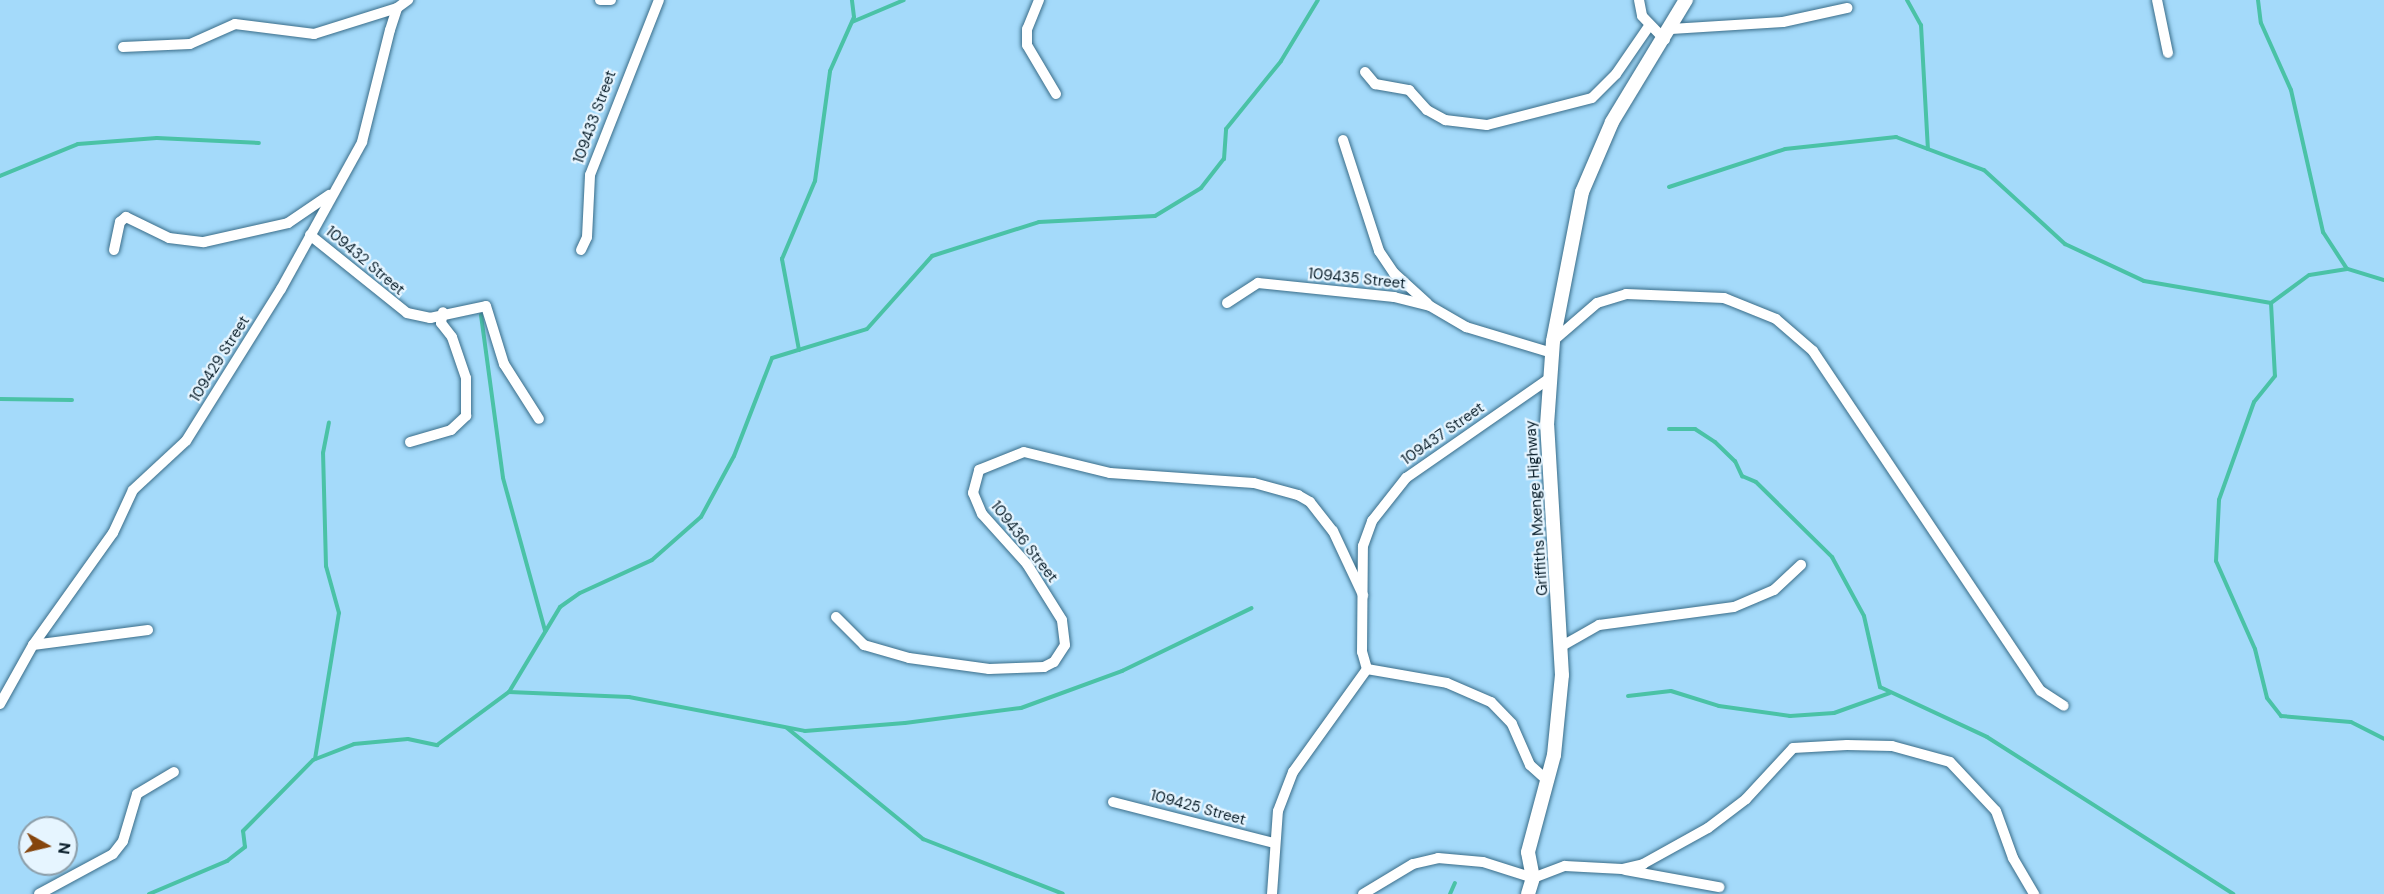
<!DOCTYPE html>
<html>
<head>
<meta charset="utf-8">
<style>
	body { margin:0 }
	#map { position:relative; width:2384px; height:894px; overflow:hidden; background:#a4dafa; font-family:"DM Sans",sans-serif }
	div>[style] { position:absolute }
	.stream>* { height:4px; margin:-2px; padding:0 2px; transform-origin:2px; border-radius:2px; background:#4ac2a6 }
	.roads { filter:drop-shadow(0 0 2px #3a6d89) drop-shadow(0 0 2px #3a6d89) }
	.minor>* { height:10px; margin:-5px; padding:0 5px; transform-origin:5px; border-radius:5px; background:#fff }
	.tertiary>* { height:14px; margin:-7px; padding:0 7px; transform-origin:7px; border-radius:7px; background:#fff }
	span { translate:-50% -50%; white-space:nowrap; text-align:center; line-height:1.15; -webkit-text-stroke:4.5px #e6f5ff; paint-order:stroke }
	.street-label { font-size:15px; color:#061b27 }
	.north { position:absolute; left:18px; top:816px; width:60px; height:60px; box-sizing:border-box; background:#e6f5ff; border:2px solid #8c9ea9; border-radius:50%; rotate:98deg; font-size:16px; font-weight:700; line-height:24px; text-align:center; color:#061b27 }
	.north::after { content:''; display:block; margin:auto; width:21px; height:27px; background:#85450d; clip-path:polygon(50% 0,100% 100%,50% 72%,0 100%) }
</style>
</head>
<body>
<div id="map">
	<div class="stream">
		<div style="left:1907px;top:0;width:29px;rotate:61deg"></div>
		<div style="left:1921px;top:25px;width:124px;rotate:86.8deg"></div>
		<div style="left:2258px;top:0;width:23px;rotate:83deg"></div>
		<div style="left:2261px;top:23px;width:73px;rotate:65.9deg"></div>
		<div style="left:2291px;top:90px;width:146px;rotate:77.3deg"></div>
		<div style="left:2323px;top:232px;width:44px;rotate:57deg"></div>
		<div style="left:852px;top:22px;width:56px;rotate:-22.9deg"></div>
		<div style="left:0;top:176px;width:84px;rotate:-22.3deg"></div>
		<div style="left:78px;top:144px;width:79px;rotate:-4.3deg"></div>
		<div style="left:157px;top:138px;width:102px;rotate:2.8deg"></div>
		<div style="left:1669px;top:187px;width:122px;rotate:-18.1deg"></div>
		<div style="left:1785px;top:149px;width:112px;rotate:-6.2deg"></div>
		<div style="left:1896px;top:137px;width:94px;rotate:20.6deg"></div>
		<div style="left:1984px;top:170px;width:110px;rotate:42.4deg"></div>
		<div style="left:2065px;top:244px;width:87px;rotate:25.1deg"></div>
		<div style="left:2144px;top:281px;width:129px;rotate:9.8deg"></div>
		<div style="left:2384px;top:280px;width:39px;rotate:-163deg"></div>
		<div style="left:2347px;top:269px;width:38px;rotate:171deg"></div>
		<div style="left:2309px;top:275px;width:47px;rotate:143.6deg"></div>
		<div style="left:2271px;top:303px;width:73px;rotate:86.9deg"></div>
		<div style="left:2275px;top:376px;width:33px;rotate:129deg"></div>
		<div style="left:2254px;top:402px;width:104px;rotate:109.7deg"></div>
		<div style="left:2219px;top:500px;width:61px;rotate:92.8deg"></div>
		<div style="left:2216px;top:561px;width:96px;rotate:66.1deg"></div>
		<div style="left:2255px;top:649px;width:50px;rotate:76.2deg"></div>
		<div style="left:2267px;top:698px;width:23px;rotate:52deg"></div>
		<div style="left:2281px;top:716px;width:70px;rotate:4.9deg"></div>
		<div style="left:2351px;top:722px;width:37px;rotate:27deg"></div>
		<div style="left:481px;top:315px;width:164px;rotate:82.3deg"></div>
		<div style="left:503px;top:478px;width:159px;rotate:74.6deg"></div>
		<div style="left:799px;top:350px;width:93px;rotate:-100.6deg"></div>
		<div style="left:782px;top:259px;width:85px;rotate:-67.1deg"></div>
		<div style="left:815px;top:181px;width:111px;rotate:-82.2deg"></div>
		<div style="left:830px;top:71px;width:59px;rotate:-66deg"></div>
		<div style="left:854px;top:17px;width:17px;rotate:-97deg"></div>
		<div style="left:0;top:399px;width:72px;rotate:0.8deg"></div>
		<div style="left:1669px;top:429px;width:26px"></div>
		<div style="left:1695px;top:429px;width:24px;rotate:33deg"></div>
		<div style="left:1715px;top:442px;width:28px;rotate:44deg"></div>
		<div style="left:1735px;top:461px;width:17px;rotate:65deg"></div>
		<div style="left:1742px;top:476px;width:15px;rotate:23deg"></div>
		<div style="left:1756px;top:482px;width:107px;rotate:44.6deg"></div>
		<div style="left:1832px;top:557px;width:67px;rotate:61.5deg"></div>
		<div style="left:1864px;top:616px;width:73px;rotate:77.3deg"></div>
		<div style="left:1880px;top:687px;width:118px;rotate:25deg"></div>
		<div style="left:1987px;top:737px;width:292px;rotate:32.5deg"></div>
		<div style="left:509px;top:692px;width:120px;rotate:2.4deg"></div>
		<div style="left:629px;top:697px;width:179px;rotate:10.9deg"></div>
		<div style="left:805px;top:731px;width:100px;rotate:-4.6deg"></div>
		<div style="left:905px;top:723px;width:117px;rotate:-7.4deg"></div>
		<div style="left:1021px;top:708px;width:108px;rotate:-20.1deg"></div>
		<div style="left:1122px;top:671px;width:144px;rotate:-25.9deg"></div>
		<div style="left:1628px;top:696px;width:43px;rotate:-6.6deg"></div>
		<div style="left:1671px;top:691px;width:50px;rotate:17.4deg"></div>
		<div style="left:1719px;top:706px;width:72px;rotate:8deg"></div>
		<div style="left:1790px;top:716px;width:44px;rotate:-3.9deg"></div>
		<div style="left:1834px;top:713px;width:59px;rotate:-19.7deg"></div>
		<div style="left:787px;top:728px;width:176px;rotate:39.2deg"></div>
		<div style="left:923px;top:839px;width:150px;rotate:21.4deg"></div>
		<div style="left:315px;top:759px;width:148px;rotate:-80.7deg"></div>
		<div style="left:339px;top:613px;width:49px;rotate:-105.5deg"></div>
		<div style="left:326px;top:566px;width:113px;rotate:-91.5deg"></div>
		<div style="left:323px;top:453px;width:31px;rotate:-79deg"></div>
		<div style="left:149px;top:894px;width:85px;rotate:-22.9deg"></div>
		<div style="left:227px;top:861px;width:23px;rotate:-38deg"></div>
		<div style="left:245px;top:847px;width:16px;rotate:-97deg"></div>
		<div style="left:243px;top:831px;width:100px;rotate:-45.4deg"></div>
		<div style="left:313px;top:760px;width:44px;rotate:-21.3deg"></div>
		<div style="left:354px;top:744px;width:54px;rotate:-5.3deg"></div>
		<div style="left:408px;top:739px;width:30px;rotate:12deg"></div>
		<div style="left:437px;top:745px;width:89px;rotate:-36.4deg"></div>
		<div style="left:509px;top:692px;width:99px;rotate:-59deg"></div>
		<div style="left:560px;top:607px;width:24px;rotate:-35deg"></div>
		<div style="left:580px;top:593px;width:79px;rotate:-24.6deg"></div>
		<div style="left:652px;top:560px;width:65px;rotate:-41.3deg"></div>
		<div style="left:701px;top:517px;width:69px;rotate:-61.6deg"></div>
		<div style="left:734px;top:456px;width:105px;rotate:-68.8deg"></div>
		<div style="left:772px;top:358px;width:99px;rotate:-17deg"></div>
		<div style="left:867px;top:329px;width:98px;rotate:-48.3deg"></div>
		<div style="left:932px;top:256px;width:112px;rotate:-17.6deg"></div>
		<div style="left:1039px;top:222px;width:116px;rotate:-3deg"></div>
		<div style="left:1155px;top:216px;width:54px;rotate:-31.3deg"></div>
		<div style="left:1201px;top:188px;width:37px;rotate:-52deg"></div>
		<div style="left:1224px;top:159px;width:30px;rotate:-86deg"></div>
		<div style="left:1226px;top:129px;width:87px;rotate:-51deg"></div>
		<div style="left:1281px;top:61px;width:71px;rotate:-58.8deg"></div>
		<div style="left:1450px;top:894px;width:12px;rotate:-66deg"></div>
	</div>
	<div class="roads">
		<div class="minor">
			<div style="left:600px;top:0;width:11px"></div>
			<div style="left:1039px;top:0;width:31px;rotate:112deg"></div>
			<div style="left:1027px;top:29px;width:16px;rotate:90deg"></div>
			<div style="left:1027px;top:45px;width:57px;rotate:59.4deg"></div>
			<div style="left:1639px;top:0;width:16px;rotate:79deg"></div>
			<div style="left:1642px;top:16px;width:33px;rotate:46deg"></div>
			<div style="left:2157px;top:0;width:54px;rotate:78.3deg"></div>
			<div style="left:1671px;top:29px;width:112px;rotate:-3.6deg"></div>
			<div style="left:1783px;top:22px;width:66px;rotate:-12.3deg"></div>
			<div style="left:123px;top:47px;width:67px;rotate:-2.6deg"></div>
			<div style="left:190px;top:44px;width:49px;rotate:-24deg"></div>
			<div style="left:235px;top:24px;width:80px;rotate:7.2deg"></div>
			<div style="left:314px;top:34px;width:87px;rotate:-17.4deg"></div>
			<div style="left:1365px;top:72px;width:16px;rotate:50deg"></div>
			<div style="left:1375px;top:84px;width:35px;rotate:10deg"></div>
			<div style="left:1409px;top:90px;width:27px;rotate:48deg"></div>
			<div style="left:1427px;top:110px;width:21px;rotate:29deg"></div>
			<div style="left:1445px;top:120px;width:42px;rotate:6.8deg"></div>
			<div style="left:1487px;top:125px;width:108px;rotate:-14.4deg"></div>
			<div style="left:1592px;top:98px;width:34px;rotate:-45deg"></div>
			<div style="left:1616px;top:74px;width:58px;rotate:-55.5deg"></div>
			<div style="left:1343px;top:140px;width:117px;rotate:72deg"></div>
			<div style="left:1379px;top:251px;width:27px;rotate:56deg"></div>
			<div style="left:1394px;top:273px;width:45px;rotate:42.3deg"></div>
			<div style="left:310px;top:235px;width:124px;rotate:38.8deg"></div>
			<div style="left:407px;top:313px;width:24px;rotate:12deg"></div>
			<div style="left:430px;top:318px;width:57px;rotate:-12.1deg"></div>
			<div style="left:486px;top:306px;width:61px;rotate:72.8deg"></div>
			<div style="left:504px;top:364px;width:65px;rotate:57.5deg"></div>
			<div style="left:114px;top:250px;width:29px;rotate:-78deg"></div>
			<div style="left:120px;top:222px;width:8px;rotate:-40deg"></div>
			<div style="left:126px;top:217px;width:48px;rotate:26deg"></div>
			<div style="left:169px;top:238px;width:35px;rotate:7deg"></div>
			<div style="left:204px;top:242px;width:86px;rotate:-12.7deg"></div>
			<div style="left:288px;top:223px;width:50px;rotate:-34.3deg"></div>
			<div style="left:581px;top:250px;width:14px;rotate:-65deg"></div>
			<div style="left:587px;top:237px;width:62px;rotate:-87.2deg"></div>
			<div style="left:590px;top:175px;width:188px;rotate:-68.5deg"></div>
			<div style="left:1227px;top:303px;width:37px;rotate:-33deg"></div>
			<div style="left:1258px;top:283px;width:137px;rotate:5.9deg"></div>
			<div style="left:1394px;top:297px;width:37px;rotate:14deg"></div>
			<div style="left:1430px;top:306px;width:42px;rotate:30.3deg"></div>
			<div style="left:1466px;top:327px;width:90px;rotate:16.8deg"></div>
			<div style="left:1553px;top:341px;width:58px;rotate:-40.8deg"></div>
			<div style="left:1597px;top:303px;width:30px;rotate:-17deg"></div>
			<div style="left:1626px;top:294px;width:98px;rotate:2.3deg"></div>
			<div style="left:1724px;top:298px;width:56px;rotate:22deg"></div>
			<div style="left:1776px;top:319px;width:49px;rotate:40.9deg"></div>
			<div style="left:1813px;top:351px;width:409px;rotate:56.2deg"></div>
			<div style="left:2041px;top:691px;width:27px;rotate:33deg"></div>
			<div style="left:410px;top:442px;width:43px;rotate:-16.3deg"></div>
			<div style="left:451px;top:430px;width:21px;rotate:-43deg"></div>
			<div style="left:466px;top:416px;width:38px;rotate:-90deg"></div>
			<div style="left:466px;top:378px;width:43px;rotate:-108.9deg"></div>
			<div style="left:452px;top:337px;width:18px;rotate:-128deg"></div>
			<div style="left:441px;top:323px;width:11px;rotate:-80deg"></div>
			<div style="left:836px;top:617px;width:40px;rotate:45deg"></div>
			<div style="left:864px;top:645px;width:47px;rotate:16.1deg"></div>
			<div style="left:909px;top:658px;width:81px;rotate:7.8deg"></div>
			<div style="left:989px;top:669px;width:55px;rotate:-2.1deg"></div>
			<div style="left:1044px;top:667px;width:11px;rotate:-27deg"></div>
			<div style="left:1054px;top:662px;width:20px;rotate:-57deg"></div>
			<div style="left:1065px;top:645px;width:25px;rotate:-97deg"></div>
			<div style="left:1062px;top:620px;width:66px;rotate:-122deg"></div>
			<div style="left:1027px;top:564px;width:67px;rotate:-132deg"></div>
			<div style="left:982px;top:514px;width:23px;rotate:-113deg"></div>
			<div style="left:973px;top:493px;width:24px;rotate:-75deg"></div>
			<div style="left:979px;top:470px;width:48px;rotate:-21.8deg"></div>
			<div style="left:1024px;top:452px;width:89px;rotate:13.7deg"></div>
			<div style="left:1110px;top:473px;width:144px;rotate:4deg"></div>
			<div style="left:1254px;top:483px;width:46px;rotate:15.3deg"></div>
			<div style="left:1298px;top:495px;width:14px;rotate:30deg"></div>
			<div style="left:1310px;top:502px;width:37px;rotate:52deg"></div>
			<div style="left:1333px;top:531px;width:71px;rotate:64.9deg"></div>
			<div style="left:33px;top:645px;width:116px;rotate:-7.4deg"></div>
			<div style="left:1562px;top:646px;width:43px;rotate:-29.6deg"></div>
			<div style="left:1599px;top:625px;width:136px;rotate:-7.6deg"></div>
			<div style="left:1734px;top:607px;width:43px;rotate:-23deg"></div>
			<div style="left:1774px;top:590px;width:37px;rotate:-43deg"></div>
			<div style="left:1367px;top:669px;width:81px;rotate:9.9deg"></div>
			<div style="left:1447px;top:683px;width:48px;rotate:23.4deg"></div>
			<div style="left:1491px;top:702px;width:30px;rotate:46deg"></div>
			<div style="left:1512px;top:724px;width:45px;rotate:66.3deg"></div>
			<div style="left:1530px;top:765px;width:24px;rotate:42deg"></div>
			<div style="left:0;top:704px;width:68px;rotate:-60.8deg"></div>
			<div style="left:33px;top:645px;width:138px;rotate:-54.5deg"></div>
			<div style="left:113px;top:533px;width:47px;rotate:-65.1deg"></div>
			<div style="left:133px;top:490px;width:72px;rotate:-42.8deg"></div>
			<div style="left:186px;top:441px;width:179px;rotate:-58deg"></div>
			<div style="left:281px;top:289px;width:168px;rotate:-61.1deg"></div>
			<div style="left:362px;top:142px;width:115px;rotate:-76deg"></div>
			<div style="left:390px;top:30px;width:23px;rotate:-72deg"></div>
			<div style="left:397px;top:8px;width:14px;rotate:-36deg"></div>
			<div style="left:1113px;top:802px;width:166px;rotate:14.3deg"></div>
			<div style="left:1625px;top:870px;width:96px;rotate:10.3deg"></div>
			<div style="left:39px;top:894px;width:84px;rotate:-28.4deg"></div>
			<div style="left:113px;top:854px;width:16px;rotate:-52deg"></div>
			<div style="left:123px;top:841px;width:49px;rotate:-73.4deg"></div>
			<div style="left:137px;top:794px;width:43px;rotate:-30.7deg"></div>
			<div style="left:1272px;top:894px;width:83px;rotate:-85.9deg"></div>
			<div style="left:1278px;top:811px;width:42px;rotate:-69deg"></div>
			<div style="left:1293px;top:772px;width:127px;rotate:-54.3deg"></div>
			<div style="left:1367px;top:669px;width:18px;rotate:-106deg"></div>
			<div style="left:1362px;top:652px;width:106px;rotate:-89.5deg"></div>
			<div style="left:1363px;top:546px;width:27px;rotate:-70deg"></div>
			<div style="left:1372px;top:521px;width:55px;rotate:-51.7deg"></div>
			<div style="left:1406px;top:478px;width:172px;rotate:-34.8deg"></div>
			<div style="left:1363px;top:894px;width:58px;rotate:-31deg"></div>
			<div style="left:1413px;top:864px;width:26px;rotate:-13deg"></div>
			<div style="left:1438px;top:858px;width:45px;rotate:5.1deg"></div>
			<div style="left:1483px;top:862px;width:52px;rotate:17.7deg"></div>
			<div style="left:1533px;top:878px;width:34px;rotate:-21deg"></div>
			<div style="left:1565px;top:866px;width:57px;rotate:3deg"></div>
			<div style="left:1622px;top:869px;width:22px;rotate:-13deg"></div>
			<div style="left:1643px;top:864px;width:74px;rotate:-29deg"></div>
			<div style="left:1708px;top:828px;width:48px;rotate:-37.3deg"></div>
			<div style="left:1746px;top:799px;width:69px;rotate:-47.3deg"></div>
			<div style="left:1793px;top:748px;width:54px;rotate:-3.2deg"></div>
			<div style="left:1847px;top:745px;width:45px;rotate:1.3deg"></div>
			<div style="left:1892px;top:746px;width:60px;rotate:15.4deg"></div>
			<div style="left:1950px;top:762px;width:67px;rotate:46.8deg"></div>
			<div style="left:1996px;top:811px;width:50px;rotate:70.1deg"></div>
			<div style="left:2013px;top:858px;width:42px;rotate:59.7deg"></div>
		</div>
		<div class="tertiary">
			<div style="left:1528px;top:894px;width:17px;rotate:-73deg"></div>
			<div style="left:1533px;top:878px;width:26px;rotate:-101deg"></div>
			<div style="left:1528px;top:852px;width:100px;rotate:-75deg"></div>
			<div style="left:1554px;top:755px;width:80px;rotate:-84.3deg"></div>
			<div style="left:1562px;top:675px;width:250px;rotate:-93.4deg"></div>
			<div style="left:1547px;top:425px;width:84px;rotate:-85.9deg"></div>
			<div style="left:1553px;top:341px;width:152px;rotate:-79deg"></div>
			<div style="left:1582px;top:192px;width:76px;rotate:-66.8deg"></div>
			<div style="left:1612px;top:122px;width:143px;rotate:-58.8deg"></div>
		</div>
	</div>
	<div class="street-label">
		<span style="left:595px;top:117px;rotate:-70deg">109433 Street</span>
		<span style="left:365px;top:261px;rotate:40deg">109432 Street</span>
		<span style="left:1357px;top:279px;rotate:6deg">109435 Street</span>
		<span style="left:220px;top:359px;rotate:-58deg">109429 Street</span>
		<span style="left:1443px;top:434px;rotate:-35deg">109437 Street</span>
		<span style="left:1537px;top:508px;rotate:-94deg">Griffiths Mxenge Highway</span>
		<span style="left:1024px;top:542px;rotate:52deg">109436 Street</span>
		<span style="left:1198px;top:808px;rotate:15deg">109425 Street</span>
	</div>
	<div class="north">N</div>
</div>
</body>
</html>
